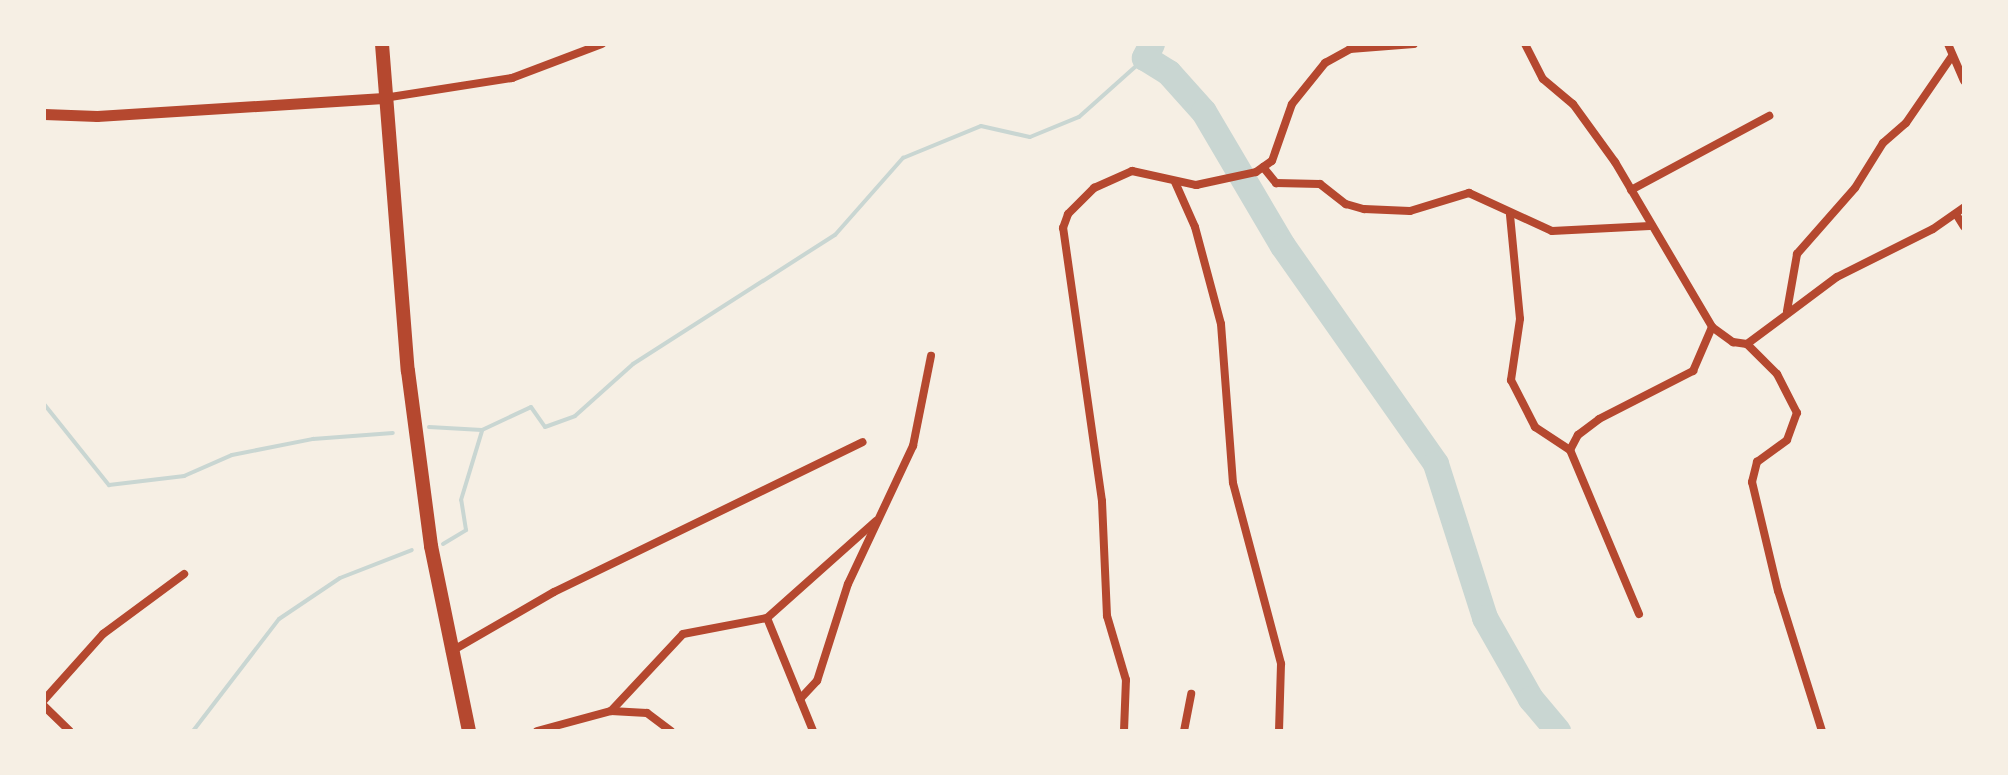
<!DOCTYPE html>
<html>
<head>
<meta charset="utf-8">
<style>
	body { margin:0 }
	#map { position:relative; width:2008px; height:775px; overflow:hidden; background:#f6efe4; font-family:Poppins,sans-serif }
	div>[style] { position:absolute }
	.stream>* { height:4px; margin:-2px; padding:0 2px; transform-origin:2px; border-radius:2px; background:#c9d6d2 }
	.river>* { height:26px; margin:-13px; padding:0 13px; transform-origin:13px; border-radius:13px; background:#c9d6d2 }
	.minor>* { height:8px; margin:-4px; padding:0 4px; transform-origin:4px; border-radius:4px; background:#b5482f }
	.tertiary>* { height:11px; margin:-5.5px; padding:0 5.5px; transform-origin:5.5px; border-radius:5.5px; background:#b5482f }
	.trunk>* { height:14px; margin:-7px; padding:0 7px; transform-origin:7px; border-radius:7px; background:#b5482f }
	span { translate:-50% -50%; white-space:nowrap; text-align:center; line-height:1.15; -webkit-text-stroke:6px #f6efe4; paint-order:stroke }
	.frame { position:absolute; inset:0; border:46px solid #f6efe4; pointer-events:none }
</style>
</head>
<body>
<div id="map">
	<div class="stream">
		<div style="left:44px;top:404px;width:104px;rotate:51.3deg"></div>
		<div style="left:109px;top:485px;width:76px;rotate:-6.8deg"></div>
		<div style="left:184px;top:476px;width:52px;rotate:-23.6deg"></div>
		<div style="left:232px;top:455px;width:83px;rotate:-11.2deg"></div>
		<div style="left:313px;top:439px;width:80px;rotate:-4.3deg"></div>
		<div style="left:429px;top:427px;width:53px;rotate:3.2deg"></div>
		<div style="left:482px;top:430px;width:54px;rotate:-25.1deg"></div>
		<div style="left:531px;top:407px;width:24px;rotate:55deg"></div>
		<div style="left:545px;top:427px;width:32px;rotate:-20deg"></div>
		<div style="left:575px;top:416px;width:78px;rotate:-41.9deg"></div>
		<div style="left:633px;top:364px;width:240px;rotate:-32.6deg"></div>
		<div style="left:835px;top:235px;width:103px;rotate:-48.6deg"></div>
		<div style="left:903px;top:158px;width:84px;rotate:-22.3deg"></div>
		<div style="left:981px;top:126px;width:50px;rotate:12.7deg"></div>
		<div style="left:1030px;top:137px;width:53px;rotate:-22.2deg"></div>
		<div style="left:1079px;top:117px;width:89px;rotate:-41.8deg"></div>
		<div style="left:443px;top:544px;width:27px;rotate:-31deg"></div>
		<div style="left:466px;top:530px;width:30px;rotate:-99deg"></div>
		<div style="left:461px;top:500px;width:72px;rotate:-73.1deg"></div>
		<div style="left:193px;top:731px;width:141px;rotate:-52.5deg"></div>
		<div style="left:279px;top:619px;width:73px;rotate:-33.9deg"></div>
		<div style="left:340px;top:578px;width:77px;rotate:-21.3deg"></div>
	</div>
	<div class="river">
		<div style="left:1152px;top:44px;width:16px;rotate:117deg"></div>
		<div style="left:1145px;top:58px;width:28px;rotate:32deg"></div>
		<div style="left:1169px;top:73px;width:52px;rotate:48.1deg"></div>
		<div style="left:1204px;top:112px;width:156px;rotate:59.5deg"></div>
		<div style="left:1283px;top:246px;width:266px;rotate:54.9deg"></div>
		<div style="left:1436px;top:464px;width:162px;rotate:72.3deg"></div>
		<div style="left:1485px;top:618px;width:93px;rotate:60.4deg"></div>
		<div style="left:1531px;top:699px;width:42px;rotate:49.8deg"></div>
	</div>
	<div class="minor">
		<div style="left:1525px;top:44px;width:39px;rotate:63deg"></div>
		<div style="left:1543px;top:79px;width:39px;rotate:40deg"></div>
		<div style="left:1573px;top:104px;width:72px;rotate:54.1deg"></div>
		<div style="left:1615px;top:162px;width:191px;rotate:59.5deg"></div>
		<div style="left:1712px;top:327px;width:26px;rotate:36deg"></div>
		<div style="left:1733px;top:342px;width:14px;rotate:8deg"></div>
		<div style="left:1948px;top:44px;width:40px;rotate:66.6deg"></div>
		<div style="left:384px;top:98px;width:130px;rotate:-8.9deg"></div>
		<div style="left:512px;top:78px;width:96px;rotate:-20.7deg"></div>
		<div style="left:1263px;top:167px;width:21px;rotate:51deg"></div>
		<div style="left:1276px;top:183px;width:44px;rotate:1.3deg"></div>
		<div style="left:1320px;top:184px;width:33px;rotate:38deg"></div>
		<div style="left:1346px;top:204px;width:19px;rotate:16deg"></div>
		<div style="left:1364px;top:209px;width:46px;rotate:2.5deg"></div>
		<div style="left:1410px;top:211px;width:62px;rotate:-17deg"></div>
		<div style="left:1469px;top:193px;width:91px;rotate:24.6deg"></div>
		<div style="left:1552px;top:231px;width:98px;rotate:-2.9deg"></div>
		<div style="left:1175px;top:182px;width:49px;rotate:66deg"></div>
		<div style="left:1195px;top:227px;width:100px;rotate:75deg"></div>
		<div style="left:1221px;top:324px;width:159px;rotate:85.7deg"></div>
		<div style="left:1233px;top:483px;width:187px;rotate:75.1deg"></div>
		<div style="left:1281px;top:664px;width:67px;rotate:91.7deg"></div>
		<div style="left:1631px;top:190px;width:157px;rotate:-28.2deg"></div>
		<div style="left:1956px;top:214px;width:15px;rotate:58deg"></div>
		<div style="left:1510px;top:215px;width:104px;rotate:84.5deg"></div>
		<div style="left:1520px;top:319px;width:62px;rotate:98.4deg"></div>
		<div style="left:1511px;top:380px;width:53px;rotate:62.9deg"></div>
		<div style="left:1535px;top:427px;width:42px;rotate:33.3deg"></div>
		<div style="left:1787px;top:311px;width:58px;rotate:-80deg"></div>
		<div style="left:1797px;top:254px;width:88px;rotate:-48.7deg"></div>
		<div style="left:1855px;top:188px;width:53px;rotate:-58.1deg"></div>
		<div style="left:1883px;top:143px;width:30px;rotate:-41deg"></div>
		<div style="left:1906px;top:123px;width:81px;rotate:-55.5deg"></div>
		<div style="left:1639px;top:614px;width:178px;rotate:-112.8deg"></div>
		<div style="left:1570px;top:450px;width:17px;rotate:-62deg"></div>
		<div style="left:1578px;top:435px;width:26px;rotate:-37deg"></div>
		<div style="left:1599px;top:419px;width:106px;rotate:-27.1deg"></div>
		<div style="left:1693px;top:371px;width:48px;rotate:-66.6deg"></div>
		<div style="left:767px;top:618px;width:122px;rotate:67.8deg"></div>
		<div style="left:450px;top:652px;width:120px;rotate:-30deg"></div>
		<div style="left:554px;top:592px;width:343px;rotate:-25.9deg"></div>
		<div style="left:800px;top:699px;width:25px;rotate:-47deg"></div>
		<div style="left:817px;top:681px;width:102px;rotate:-72.3deg"></div>
		<div style="left:848px;top:584px;width:153px;rotate:-64.8deg"></div>
		<div style="left:913px;top:446px;width:92px;rotate:-78.7deg"></div>
		<div style="left:44px;top:700px;width:89px;rotate:-48.2deg"></div>
		<div style="left:103px;top:634px;width:101px;rotate:-36.5deg"></div>
		<div style="left:44px;top:706px;width:36px;rotate:44deg"></div>
		<div style="left:611px;top:711px;width:36px;rotate:3deg"></div>
		<div style="left:647px;top:713px;width:30px;rotate:37deg"></div>
		<div style="left:537px;top:731px;width:77px;rotate:-15.1deg"></div>
		<div style="left:611px;top:711px;width:105px;rotate:-46.9deg"></div>
		<div style="left:683px;top:634px;width:86px;rotate:-10.8deg"></div>
		<div style="left:767px;top:618px;width:146px;rotate:-41.7deg"></div>
		<div style="left:1124px;top:731px;width:51px;rotate:-87.8deg"></div>
		<div style="left:1126px;top:680px;width:67px;rotate:-106.5deg"></div>
		<div style="left:1107px;top:616px;width:115px;rotate:-92.5deg"></div>
		<div style="left:1102px;top:501px;width:276px;rotate:-98.1deg"></div>
		<div style="left:1063px;top:228px;width:15px;rotate:-70deg"></div>
		<div style="left:1068px;top:214px;width:37px;rotate:-45deg"></div>
		<div style="left:1094px;top:188px;width:42px;rotate:-24.1deg"></div>
		<div style="left:1132px;top:171px;width:66px;rotate:12.3deg"></div>
		<div style="left:1196px;top:185px;width:61px;rotate:-12.2deg"></div>
		<div style="left:1256px;top:172px;width:19px;rotate:-35deg"></div>
		<div style="left:1272px;top:161px;width:60px;rotate:-70.7deg"></div>
		<div style="left:1292px;top:104px;width:53px;rotate:-51.2deg"></div>
		<div style="left:1325px;top:63px;width:29px;rotate:-29deg"></div>
		<div style="left:1350px;top:49px;width:64px;rotate:-4.5deg"></div>
		<div style="left:1184px;top:731px;width:38px;rotate:-79deg"></div>
		<div style="left:1822px;top:731px;width:147px;rotate:-107.4deg"></div>
		<div style="left:1778px;top:591px;width:112px;rotate:-103.4deg"></div>
		<div style="left:1752px;top:482px;width:21px;rotate:-76deg"></div>
		<div style="left:1757px;top:462px;width:37px;rotate:-36deg"></div>
		<div style="left:1787px;top:440px;width:29px;rotate:-70deg"></div>
		<div style="left:1797px;top:413px;width:44px;rotate:-117.1deg"></div>
		<div style="left:1777px;top:374px;width:42px;rotate:-135deg"></div>
		<div style="left:1747px;top:344px;width:112px;rotate:-36.7deg"></div>
		<div style="left:1837px;top:277px;width:107px;rotate:-26.6deg"></div>
		<div style="left:1933px;top:229px;width:38px;rotate:-35deg"></div>
	</div>
	<div class="tertiary">
		<div style="left:44px;top:114px;width:53px;rotate:2.2deg"></div>
		<div style="left:97px;top:116px;width:287px;rotate:-3.6deg"></div>
	</div>
	<div class="trunk">
		<div style="left:382px;top:44px;width:328px;rotate:85.5deg"></div>
		<div style="left:408px;top:371px;width:177px;rotate:82.5deg"></div>
		<div style="left:431px;top:546px;width:189px;rotate:78.4deg"></div>
	</div>
	<div class="frame"></div>
</div>
</body>
</html>
